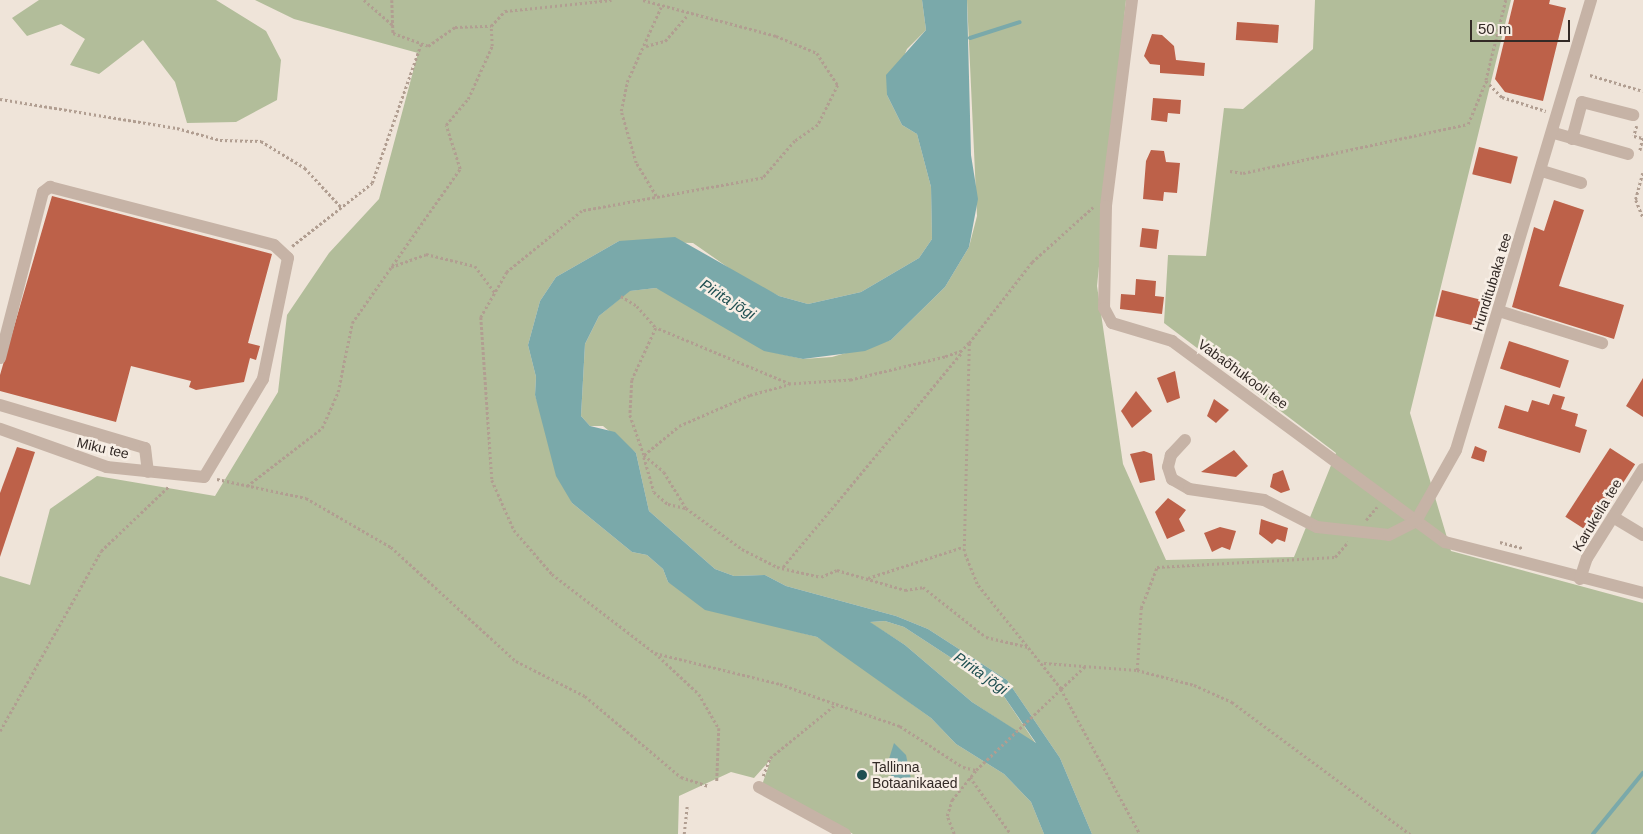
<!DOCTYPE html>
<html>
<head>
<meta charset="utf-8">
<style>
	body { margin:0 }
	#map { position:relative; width:1643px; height:834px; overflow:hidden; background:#efe4d9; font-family:Arial,sans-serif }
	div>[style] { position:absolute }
	.green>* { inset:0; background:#b2bd9a }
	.water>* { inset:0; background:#7aa9aa }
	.stream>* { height:4px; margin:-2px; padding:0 2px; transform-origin:2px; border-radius:2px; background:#7aa9aa }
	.building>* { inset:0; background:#bd6149; transform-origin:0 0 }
	.path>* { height:2.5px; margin-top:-1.25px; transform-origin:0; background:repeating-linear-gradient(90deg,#b19e91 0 2.5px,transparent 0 5px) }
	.minor>* { height:12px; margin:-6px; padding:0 6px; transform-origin:6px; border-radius:6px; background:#c6b3a6 }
	.dots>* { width:14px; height:14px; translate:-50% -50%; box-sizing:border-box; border:2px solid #f7eee5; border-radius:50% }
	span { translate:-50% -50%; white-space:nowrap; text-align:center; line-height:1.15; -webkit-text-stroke:5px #f7eee5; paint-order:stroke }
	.street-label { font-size:14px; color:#332a26 }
	.poi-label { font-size:14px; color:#332a26 }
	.left { translate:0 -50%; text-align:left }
	.water-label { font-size:15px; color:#1f4f51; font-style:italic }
	.scale { position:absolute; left:1470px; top:20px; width:100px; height:22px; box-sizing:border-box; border:2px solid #332a26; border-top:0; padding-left:6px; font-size:15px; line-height:18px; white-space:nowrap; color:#332a26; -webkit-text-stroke:4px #f7eee5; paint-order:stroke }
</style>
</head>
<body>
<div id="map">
	<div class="green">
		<div style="clip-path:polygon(39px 0,216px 0,266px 31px,281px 60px,277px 100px,236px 122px,187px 123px,175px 82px,143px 40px,99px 74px,70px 65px,85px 39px,61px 24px,27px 36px,12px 18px)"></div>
		<div style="clip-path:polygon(255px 0,922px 0,926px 30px,907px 49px,887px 95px,902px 125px,917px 134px,931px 187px,932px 239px,919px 258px,861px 292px,808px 304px,779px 296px,746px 280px,693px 243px,619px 241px,556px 277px,540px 301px,528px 345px,536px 377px,535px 395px,572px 503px,632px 552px,647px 555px,663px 569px,668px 582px,765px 623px,817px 637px,842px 653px,931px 718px,956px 744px,1004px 774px,1031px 802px,1044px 834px,853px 834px,762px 785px,771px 759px,754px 778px,731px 772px,679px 796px,678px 834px,0 834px,0 576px,30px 585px,50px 509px,97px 476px,215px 496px,278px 392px,287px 315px,329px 253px,379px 199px,418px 53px,294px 19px)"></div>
		<div style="clip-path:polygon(967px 0,1126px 0,1097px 286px,1123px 464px,1166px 560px,1294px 557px,1336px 453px,1164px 323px,1168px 255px,1206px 256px,1224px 108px,1243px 109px,1313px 49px,1315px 0,1511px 0,1410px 413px,1451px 551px,1643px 603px,1643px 834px,1092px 834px,1060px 758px,1007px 680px,928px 629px,896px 616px,786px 586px,765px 575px,734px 576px,715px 569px,649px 511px,636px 453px,603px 426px,590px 426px,581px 416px,585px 344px,599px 316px,629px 291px,656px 288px,683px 299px,764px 350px,803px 359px,832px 357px,891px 340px,945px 287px,969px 247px,977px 216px)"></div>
		<div style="clip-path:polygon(885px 621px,904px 627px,999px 689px,1036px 744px,972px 702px,905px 645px,869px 622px)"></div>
	</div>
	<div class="water">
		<div style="clip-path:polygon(evenodd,922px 0,967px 0,971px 155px,978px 199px,969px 247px,945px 287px,891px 340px,865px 351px,803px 359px,764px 351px,656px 288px,630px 291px,599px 316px,585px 344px,581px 416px,590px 426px,615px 432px,636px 453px,649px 511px,715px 569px,734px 576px,765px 575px,786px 586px,896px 616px,928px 629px,1007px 680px,1060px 758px,1092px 834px,1044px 834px,1031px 802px,1004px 774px,956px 744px,931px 718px,817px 637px,705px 610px,668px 582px,663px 569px,647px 555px,632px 552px,572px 503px,556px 476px,535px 395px,536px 377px,528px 345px,540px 301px,556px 277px,619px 241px,675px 237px,779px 296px,808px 304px,861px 292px,919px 258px,932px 239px,931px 187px,917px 134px,902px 125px,887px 95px,886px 75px,926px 30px,922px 0,885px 621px,904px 627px,999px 689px,1036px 743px,972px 702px,905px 645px,870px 622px,885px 621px)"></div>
		<div style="clip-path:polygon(894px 743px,906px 755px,912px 784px,892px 781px,889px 759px)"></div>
	</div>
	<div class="stream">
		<div style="left:970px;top:38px;width:52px;rotate:-17.7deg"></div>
		<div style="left:1593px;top:834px;width:79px;rotate:-50.7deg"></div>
	</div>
	<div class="building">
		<div style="clip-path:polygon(1514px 0,1550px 0,1549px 4px,1566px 8px,1543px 101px,1505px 92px,1495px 79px)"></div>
		<div style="left:1237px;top:22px;width:42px;height:18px;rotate:4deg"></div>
		<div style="clip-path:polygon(1152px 34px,1162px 35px,1174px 46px,1176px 60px,1205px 63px,1204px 76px,1160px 73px,1160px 65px,1150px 64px,1144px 56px)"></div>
		<div style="clip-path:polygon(1153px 98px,1181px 100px,1180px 114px,1168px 113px,1167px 122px,1151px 120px)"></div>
		<div style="left:1479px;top:147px;width:40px;height:28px;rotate:14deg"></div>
		<div style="clip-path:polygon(1151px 150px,1164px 151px,1166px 162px,1180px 163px,1177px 193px,1164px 192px,1163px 201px,1143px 199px,1146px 161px)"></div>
		<div style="clip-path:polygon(52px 196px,272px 254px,248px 343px,260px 346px,256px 360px,250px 358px,244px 382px,196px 390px,189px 387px,191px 381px,131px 366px,116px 422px,0 391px,0 375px)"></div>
		<div style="clip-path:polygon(1554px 200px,1584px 210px,1559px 286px,1624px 305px,1614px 339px,1512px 307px,1534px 227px,1544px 231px)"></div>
		<div style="left:1142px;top:228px;width:17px;height:19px;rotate:7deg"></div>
		<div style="clip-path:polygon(1136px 279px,1156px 281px,1155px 296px,1164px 297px,1162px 314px,1120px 309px,1121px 294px,1135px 295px)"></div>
		<div style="left:1442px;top:290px;width:40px;height:27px;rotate:14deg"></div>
		<div style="left:1509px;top:341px;width:63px;height:29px;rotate:18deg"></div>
		<div style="clip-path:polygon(1175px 371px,1180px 398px,1167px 403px,1157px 378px)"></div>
		<div style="clip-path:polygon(1643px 378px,1643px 417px,1626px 406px)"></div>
		<div style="clip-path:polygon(1136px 391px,1152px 411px,1132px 428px,1121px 411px)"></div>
		<div style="clip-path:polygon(1553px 394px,1565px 397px,1561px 409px,1578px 414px,1575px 426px,1587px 430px,1580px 453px,1498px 428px,1505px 405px,1528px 412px,1532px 400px,1549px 405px)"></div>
		<div style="clip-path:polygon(1214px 399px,1229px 410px,1216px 423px,1207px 416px)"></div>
		<div style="clip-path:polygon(1475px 446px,1487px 451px,1484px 462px,1471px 458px)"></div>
		<div style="clip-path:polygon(17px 447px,35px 452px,0 557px,0 493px)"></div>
		<div style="left:1610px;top:448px;width:30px;height:82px;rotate:33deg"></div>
		<div style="clip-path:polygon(1234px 450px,1248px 466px,1236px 477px,1201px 472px)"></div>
		<div style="clip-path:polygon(1144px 451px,1152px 454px,1155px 480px,1140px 483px,1130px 454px)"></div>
		<div style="clip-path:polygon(1283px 470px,1290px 490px,1281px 493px,1270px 487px,1273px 474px)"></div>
		<div style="clip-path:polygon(1168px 498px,1186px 510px,1179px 519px,1185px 531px,1167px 539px,1155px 512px)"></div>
		<div style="clip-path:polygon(1261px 519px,1288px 528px,1285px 542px,1277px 539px,1272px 544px,1259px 534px)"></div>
		<div style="clip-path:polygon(1220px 527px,1236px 531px,1230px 550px,1222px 547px,1212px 552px,1204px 533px)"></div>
	</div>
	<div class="path">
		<div style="left:364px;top:0;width:38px;rotate:41deg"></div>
		<div style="left:392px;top:0;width:33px;rotate:88deg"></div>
		<div style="left:393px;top:33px;width:37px;rotate:20deg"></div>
		<div style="left:428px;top:46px;width:33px;rotate:-35deg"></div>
		<div style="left:455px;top:27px;width:36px;rotate:-2deg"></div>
		<div style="left:643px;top:0;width:138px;rotate:15.1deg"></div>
		<div style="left:776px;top:36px;width:44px;rotate:22.5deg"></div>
		<div style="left:817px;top:53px;width:38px;rotate:57deg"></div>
		<div style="left:838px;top:85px;width:45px;rotate:116.6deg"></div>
		<div style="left:818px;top:125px;width:28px;rotate:145deg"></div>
		<div style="left:795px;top:141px;width:49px;rotate:130.9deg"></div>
		<div style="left:763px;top:178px;width:184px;rotate:169.7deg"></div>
		<div style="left:582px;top:211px;width:97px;rotate:140.9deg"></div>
		<div style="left:507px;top:272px;width:52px;rotate:120deg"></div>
		<div style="left:481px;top:317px;width:163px;rotate:86.1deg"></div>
		<div style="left:492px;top:480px;width:55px;rotate:66.3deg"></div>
		<div style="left:514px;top:530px;width:58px;rotate:49.2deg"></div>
		<div style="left:552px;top:574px;width:130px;rotate:37.5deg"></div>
		<div style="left:655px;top:653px;width:60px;rotate:43deg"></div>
		<div style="left:699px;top:694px;width:39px;rotate:60deg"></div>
		<div style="left:719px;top:728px;width:53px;rotate:92.2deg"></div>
		<div style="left:1506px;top:0;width:83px;rotate:103.9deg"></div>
		<div style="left:1486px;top:81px;width:23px;rotate:45deg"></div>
		<div style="left:1502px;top:97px;width:46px;rotate:17.7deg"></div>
		<div style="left:646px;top:46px;width:20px;rotate:-15deg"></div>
		<div style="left:665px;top:41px;width:35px;rotate:-49deg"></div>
		<div style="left:1590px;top:75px;width:55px;rotate:16.8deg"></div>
		<div style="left:0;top:99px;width:179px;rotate:9.3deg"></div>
		<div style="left:177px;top:128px;width:45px;rotate:15.6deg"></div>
		<div style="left:220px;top:140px;width:41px;rotate:1.4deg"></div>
		<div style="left:261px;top:141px;width:52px;rotate:31.5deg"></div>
		<div style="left:305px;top:168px;width:54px;rotate:47.2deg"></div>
		<div style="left:1637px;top:126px;width:10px;rotate:107deg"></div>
		<div style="left:1634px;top:136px;width:9px;rotate:13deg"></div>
		<div style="left:1643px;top:138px;width:13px;rotate:103deg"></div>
		<div style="left:1230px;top:171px;width:13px;rotate:9deg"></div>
		<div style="left:1243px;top:173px;width:230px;rotate:-12.3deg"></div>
		<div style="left:1468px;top:124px;width:47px;rotate:-67.3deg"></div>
		<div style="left:1643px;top:173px;width:28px;rotate:105deg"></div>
		<div style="left:1636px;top:200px;width:18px;rotate:68deg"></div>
		<div style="left:656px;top:196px;width:39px;rotate:-121deg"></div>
		<div style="left:636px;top:163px;width:54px;rotate:-106.1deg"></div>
		<div style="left:621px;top:111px;width:30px;rotate:-78deg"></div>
		<div style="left:627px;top:82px;width:82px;rotate:-65.6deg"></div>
		<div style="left:292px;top:246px;width:102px;rotate:-38.2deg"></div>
		<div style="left:372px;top:183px;width:147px;rotate:-70.6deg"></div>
		<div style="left:391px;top:267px;width:37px;rotate:-20deg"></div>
		<div style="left:426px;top:254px;width:50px;rotate:13.8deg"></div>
		<div style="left:475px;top:266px;width:34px;rotate:53deg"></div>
		<div style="left:621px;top:296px;width:19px;rotate:32deg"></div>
		<div style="left:637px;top:306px;width:29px;rotate:49deg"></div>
		<div style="left:969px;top:343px;width:11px;rotate:131deg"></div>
		<div style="left:962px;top:351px;width:18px;rotate:161deg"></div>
		<div style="left:945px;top:357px;width:97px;rotate:166.3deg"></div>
		<div style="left:851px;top:380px;width:61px;rotate:176.2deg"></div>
		<div style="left:790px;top:384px;width:145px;rotate:-157.3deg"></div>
		<div style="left:656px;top:328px;width:57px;rotate:114.8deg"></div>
		<div style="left:632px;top:380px;width:35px;rotate:93deg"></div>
		<div style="left:630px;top:415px;width:42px;rotate:70.7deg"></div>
		<div style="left:644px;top:455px;width:26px;rotate:40deg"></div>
		<div style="left:664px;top:472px;width:42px;rotate:58.6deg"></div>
		<div style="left:686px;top:508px;width:69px;rotate:36.2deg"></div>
		<div style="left:742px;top:549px;width:39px;rotate:27deg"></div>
		<div style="left:777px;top:567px;width:45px;rotate:12.8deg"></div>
		<div style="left:821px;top:577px;width:17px;rotate:-24deg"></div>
		<div style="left:837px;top:570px;width:71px;rotate:16.4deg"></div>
		<div style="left:905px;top:590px;width:18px;rotate:-9deg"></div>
		<div style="left:923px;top:587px;width:80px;rotate:38.4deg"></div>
		<div style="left:986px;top:637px;width:43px;rotate:13.4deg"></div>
		<div style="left:644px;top:455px;width:45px;rotate:-39.6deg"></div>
		<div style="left:679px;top:426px;width:77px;rotate:-23.6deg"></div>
		<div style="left:750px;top:395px;width:41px;rotate:-15.4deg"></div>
		<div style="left:644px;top:457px;width:36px;rotate:74deg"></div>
		<div style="left:654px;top:492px;width:18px;rotate:41deg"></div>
		<div style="left:668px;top:504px;width:18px;rotate:13deg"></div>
		<div style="left:217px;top:479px;width:91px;rotate:12.1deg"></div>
		<div style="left:306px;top:498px;width:98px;rotate:30deg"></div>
		<div style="left:391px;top:547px;width:169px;rotate:42.4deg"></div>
		<div style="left:516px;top:661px;width:77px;rotate:26.9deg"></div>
		<div style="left:585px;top:696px;width:126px;rotate:40.2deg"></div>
		<div style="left:681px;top:777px;width:29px;rotate:18deg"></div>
		<div style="left:247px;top:486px;width:95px;rotate:-37.7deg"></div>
		<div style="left:322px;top:428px;width:39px;rotate:-66deg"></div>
		<div style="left:338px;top:392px;width:70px;rotate:-78.5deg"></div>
		<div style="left:352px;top:323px;width:188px;rotate:-55deg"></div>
		<div style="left:460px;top:169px;width:46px;rotate:-107.7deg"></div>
		<div style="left:446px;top:125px;width:34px;rotate:-50deg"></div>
		<div style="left:468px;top:99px;width:58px;rotate:-65.6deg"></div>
		<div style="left:492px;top:46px;width:20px;rotate:-93deg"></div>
		<div style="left:491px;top:26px;width:21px;rotate:-47deg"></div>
		<div style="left:505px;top:11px;width:107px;rotate:-5.9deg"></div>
		<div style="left:1366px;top:520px;width:17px;rotate:-50deg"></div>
		<div style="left:1500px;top:542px;width:24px;rotate:15deg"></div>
		<div style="left:783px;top:567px;width:278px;rotate:-50.2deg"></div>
		<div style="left:868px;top:578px;width:100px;rotate:-18.1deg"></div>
		<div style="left:655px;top:653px;width:129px;rotate:13.9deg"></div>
		<div style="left:780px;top:684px;width:59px;rotate:19.7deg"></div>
		<div style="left:1044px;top:663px;width:93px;rotate:4.3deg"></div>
		<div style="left:1137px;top:670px;width:59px;rotate:14.7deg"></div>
		<div style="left:1194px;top:685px;width:42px;rotate:24.1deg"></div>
		<div style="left:1232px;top:702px;width:222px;rotate:36.6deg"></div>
		<div style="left:1085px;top:667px;width:33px;rotate:137deg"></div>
		<div style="left:1061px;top:689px;width:165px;rotate:61.4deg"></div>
		<div style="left:1137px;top:670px;width:62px;rotate:-86.3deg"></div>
		<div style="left:1141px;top:608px;width:44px;rotate:-68.7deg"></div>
		<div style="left:1157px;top:567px;width:178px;rotate:-3.2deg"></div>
		<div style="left:1335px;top:557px;width:20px;rotate:-49deg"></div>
		<div style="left:0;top:731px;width:206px;rotate:-60.7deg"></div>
		<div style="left:101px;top:551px;width:94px;rotate:-43.7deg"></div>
		<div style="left:763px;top:776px;width:19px;rotate:-69deg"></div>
		<div style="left:770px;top:758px;width:85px;rotate:-39.3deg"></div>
		<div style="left:836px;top:704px;width:68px;rotate:19deg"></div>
		<div style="left:900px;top:726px;width:75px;rotate:33.1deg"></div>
		<div style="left:963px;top:767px;width:13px;rotate:13deg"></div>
		<div style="left:976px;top:770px;width:117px;rotate:-43.6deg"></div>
		<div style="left:1061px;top:689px;width:134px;rotate:-128.7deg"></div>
		<div style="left:977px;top:584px;width:35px;rotate:-112deg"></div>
		<div style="left:964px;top:551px;width:208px;rotate:-88.6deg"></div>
		<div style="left:969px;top:343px;width:103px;rotate:-52.1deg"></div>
		<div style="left:1032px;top:262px;width:82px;rotate:-42deg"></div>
		<div style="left:970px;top:777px;width:70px;rotate:54.3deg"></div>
		<div style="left:684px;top:834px;width:28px;rotate:-84deg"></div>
		<div style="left:954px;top:834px;width:19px;rotate:-111deg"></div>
		<div style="left:947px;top:816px;width:17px;rotate:-73deg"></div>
		<div style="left:952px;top:800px;width:38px;rotate:-51deg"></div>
	</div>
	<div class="minor">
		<div style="left:1132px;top:0;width:208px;rotate:97.2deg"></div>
		<div style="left:1106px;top:206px;width:102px;rotate:91.1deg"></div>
		<div style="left:1104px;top:308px;width:17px;rotate:62deg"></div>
		<div style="left:1112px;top:323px;width:63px;rotate:16.7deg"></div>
		<div style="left:1172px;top:341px;width:339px;rotate:36.4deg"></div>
		<div style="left:1445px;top:542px;width:204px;rotate:14.4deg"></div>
		<div style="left:1554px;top:133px;width:77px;rotate:15.8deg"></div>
		<div style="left:1572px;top:139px;width:38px;rotate:-75deg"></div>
		<div style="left:1582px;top:102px;width:53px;rotate:14.3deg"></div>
		<div style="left:1542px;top:171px;width:41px;rotate:17.1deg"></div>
		<div style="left:1499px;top:311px;width:108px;rotate:17.3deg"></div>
		<div style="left:0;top:358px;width:171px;rotate:-75.5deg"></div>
		<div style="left:43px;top:192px;width:9px;rotate:-36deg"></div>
		<div style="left:50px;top:187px;width:231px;rotate:14.5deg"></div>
		<div style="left:274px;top:245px;width:19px;rotate:43deg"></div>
		<div style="left:288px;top:258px;width:124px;rotate:101.7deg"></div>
		<div style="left:263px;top:379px;width:114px;rotate:121deg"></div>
		<div style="left:204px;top:477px;width:98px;rotate:-174.1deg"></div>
		<div style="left:107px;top:467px;width:114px;rotate:-160.4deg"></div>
		<div style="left:0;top:405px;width:151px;rotate:16.5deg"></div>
		<div style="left:145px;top:448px;width:24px;rotate:83deg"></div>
		<div style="left:1185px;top:440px;width:21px;rotate:133deg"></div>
		<div style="left:1171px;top:455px;width:12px;rotate:104deg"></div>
		<div style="left:1168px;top:467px;width:13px;rotate:72deg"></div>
		<div style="left:1172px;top:479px;width:20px;rotate:30deg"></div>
		<div style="left:1189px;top:489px;width:76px;rotate:8.3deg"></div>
		<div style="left:1264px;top:500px;width:59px;rotate:27deg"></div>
		<div style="left:1317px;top:527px;width:72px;rotate:6.3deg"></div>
		<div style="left:1389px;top:535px;width:30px;rotate:-27deg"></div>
		<div style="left:1416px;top:521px;width:81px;rotate:-60.6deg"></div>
		<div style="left:1456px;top:450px;width:470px;rotate:-73.3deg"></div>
		<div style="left:1613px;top:517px;width:35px;rotate:31deg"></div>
		<div style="left:1580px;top:579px;width:22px;rotate:-72deg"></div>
		<div style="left:1587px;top:558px;width:105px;rotate:-57.8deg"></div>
		<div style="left:759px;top:787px;width:98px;rotate:28.7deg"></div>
	</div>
	<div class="dots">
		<div style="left:862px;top:775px;background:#1f4f51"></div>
	</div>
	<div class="street-label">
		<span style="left:1492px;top:282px;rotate:-73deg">Hunditubaka tee</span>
		<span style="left:1243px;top:374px;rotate:36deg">Vabaõhukooli tee</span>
		<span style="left:103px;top:448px;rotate:13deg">Miku tee</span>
		<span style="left:1597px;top:515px;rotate:-59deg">Karukella tee</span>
	</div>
	<div class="poi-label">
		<span class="left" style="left:872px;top:775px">Tallinna<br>Botaanikaaed</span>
	</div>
	<div class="water-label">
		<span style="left:728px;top:299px;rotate:32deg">Pirita jõgi</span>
		<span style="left:981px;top:673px;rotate:35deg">Pirita jõgi</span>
	</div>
	<div class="scale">50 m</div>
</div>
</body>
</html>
